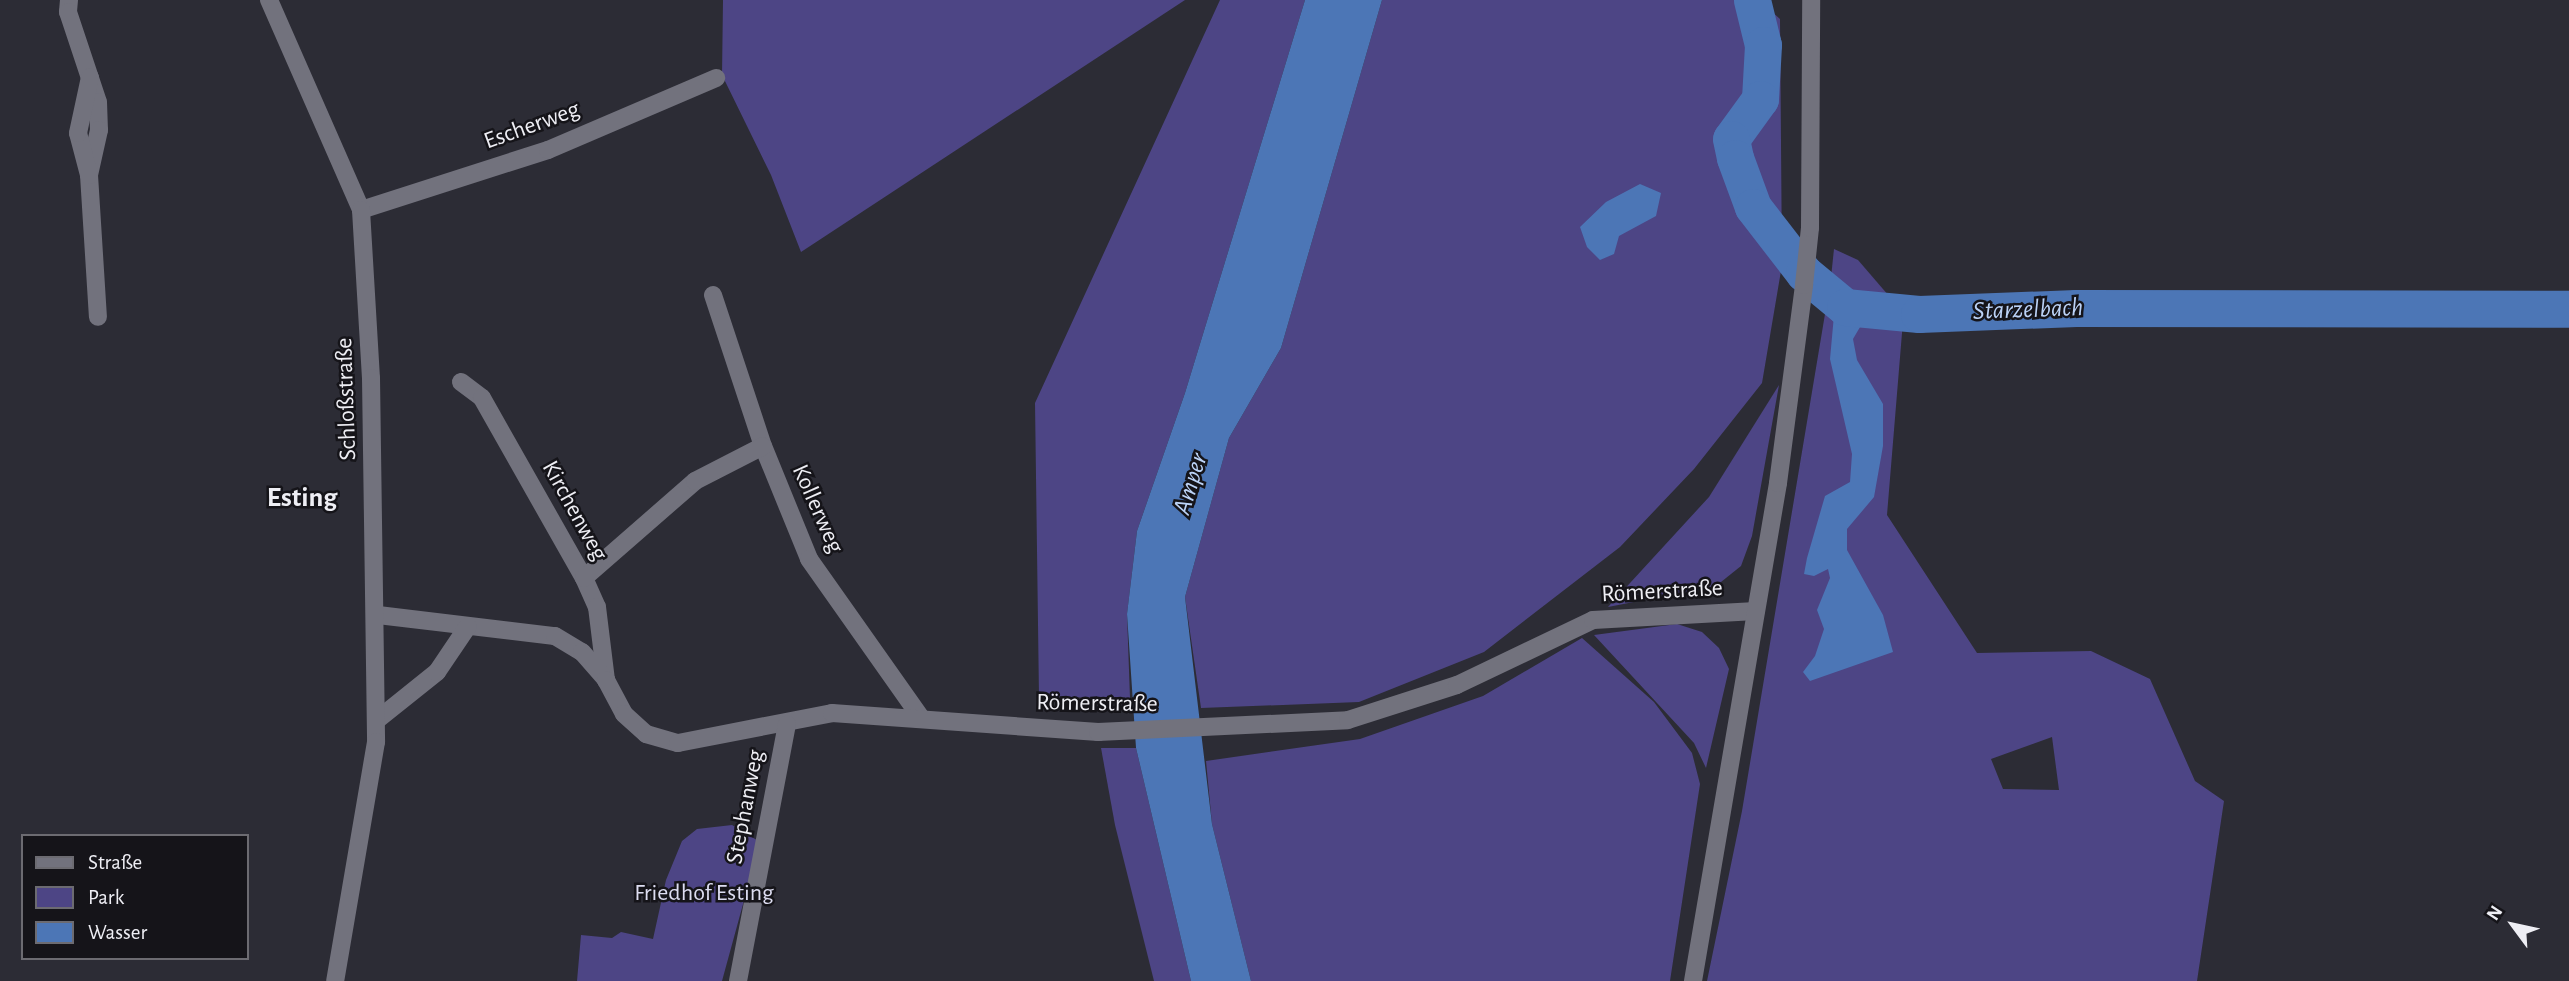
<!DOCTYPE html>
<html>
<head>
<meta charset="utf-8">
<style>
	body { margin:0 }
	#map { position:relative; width:2569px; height:981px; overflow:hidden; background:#2c2c35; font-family:"Alegreya Sans",sans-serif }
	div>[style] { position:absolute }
	.green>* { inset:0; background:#4d4585 }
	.water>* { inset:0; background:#4c76b6 }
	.river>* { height:37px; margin:-18.5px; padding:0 18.5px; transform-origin:18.5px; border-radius:18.5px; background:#4c76b6 }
	.street>* { height:18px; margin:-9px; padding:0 9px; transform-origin:9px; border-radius:9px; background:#72727d }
	.secondary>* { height:18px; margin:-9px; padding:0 9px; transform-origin:9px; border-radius:9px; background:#72727d }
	span { translate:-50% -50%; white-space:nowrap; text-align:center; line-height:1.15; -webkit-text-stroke:5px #151419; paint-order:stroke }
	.street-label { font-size:24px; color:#eeeef4 }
	.park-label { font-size:24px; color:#ddddf1 }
	.water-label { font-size:26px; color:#bcd3f7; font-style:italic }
	.quarter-label { font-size:28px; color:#eeeef4; font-weight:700 }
	.legend { position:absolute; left:21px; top:834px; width:228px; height:126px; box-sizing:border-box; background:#151419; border:2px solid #6c6b71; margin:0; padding:9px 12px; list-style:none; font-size:21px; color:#eeeef4 }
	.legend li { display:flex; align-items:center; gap:14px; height:35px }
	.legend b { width:35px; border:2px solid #6c6b71 }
	.north { position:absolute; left:2478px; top:890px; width:70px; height:70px; -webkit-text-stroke:5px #151419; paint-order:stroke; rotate:303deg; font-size:19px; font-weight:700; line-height:28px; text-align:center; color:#eeeef4 }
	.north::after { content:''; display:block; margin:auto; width:24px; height:32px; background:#eeeef4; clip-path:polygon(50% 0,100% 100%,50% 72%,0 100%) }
</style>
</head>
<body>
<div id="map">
	<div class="green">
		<div style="clip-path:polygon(723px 0,1185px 0,801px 252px,771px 175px,722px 75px)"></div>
		<div style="clip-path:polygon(1220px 0,1305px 0,1185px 393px,1137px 531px,1127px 614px,1130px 698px,1039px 697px,1035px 403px)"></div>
		<div style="clip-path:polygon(1382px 0,1759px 0,1780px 19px,1782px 265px,1762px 383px,1694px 469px,1620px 547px,1484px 652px,1359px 702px,1201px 708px,1185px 597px,1229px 438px,1281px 348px)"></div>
		<div style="clip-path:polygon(1834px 249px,1858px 260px,1895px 303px,1830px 287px)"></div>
		<div style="clip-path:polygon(evenodd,1826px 308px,1903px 321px,1887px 515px,1977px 653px,2091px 651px,2150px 679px,2195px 781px,2224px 801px,2197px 981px,1707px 981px,1742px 811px,1826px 308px,2052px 737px,2059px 790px,2003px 789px,1991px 759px,2052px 737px)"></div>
		<div style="clip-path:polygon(1779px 385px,1752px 536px,1741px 566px,1716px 586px,1608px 607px,1709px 497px)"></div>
		<div style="clip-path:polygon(1677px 624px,1702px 632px,1719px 648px,1729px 669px,1706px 768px,1694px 743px,1594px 635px)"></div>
		<div style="clip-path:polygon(1582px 638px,1654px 702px,1692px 753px,1700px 784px,1670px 981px,1251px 981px,1212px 824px,1206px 761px,1360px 739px,1483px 696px)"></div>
		<div style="clip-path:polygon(1101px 748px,1136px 748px,1191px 981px,1154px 981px,1115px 825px)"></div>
		<div style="clip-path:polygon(732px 825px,760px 842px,722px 981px,577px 981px,581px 935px,612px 938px,621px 932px,653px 939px,666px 880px,682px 841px,697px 829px)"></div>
	</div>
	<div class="water">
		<div style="clip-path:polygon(1305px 0,1382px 0,1281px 348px,1229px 438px,1185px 597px,1212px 824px,1251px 981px,1191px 981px,1136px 748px,1127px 614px,1137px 531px,1185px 393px)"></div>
		<div style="clip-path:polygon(1640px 184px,1661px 193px,1656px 216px,1619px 236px,1614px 254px,1600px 260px,1587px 247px,1580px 227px,1606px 202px)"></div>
		<div style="clip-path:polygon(1836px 293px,1900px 307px,1900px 317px,1863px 322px,1853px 339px,1857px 360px,1883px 404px,1883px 446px,1874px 497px,1847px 529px,1847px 550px,1883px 615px,1893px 652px,1810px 681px,1803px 672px,1815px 656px,1824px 629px,1817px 610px,1830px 578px,1828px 569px,1814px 576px,1804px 574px,1807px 558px,1825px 496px,1850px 482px,1852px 454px,1830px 359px)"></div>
	</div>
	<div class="river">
		<div style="left:1752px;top:0;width:46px;rotate:76.3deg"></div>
		<div style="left:1763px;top:45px;width:54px;rotate:93.2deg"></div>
		<div style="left:1760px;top:99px;width:49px;rotate:125.9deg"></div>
		<div style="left:1731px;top:139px;width:19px;rotate:78deg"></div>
		<div style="left:1735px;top:158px;width:52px;rotate:69.8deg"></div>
		<div style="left:1753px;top:207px;width:83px;rotate:52.3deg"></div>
		<div style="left:1804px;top:273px;width:53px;rotate:39.7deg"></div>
		<div style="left:1845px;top:307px;width:74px;rotate:5.4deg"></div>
		<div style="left:1919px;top:314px;width:157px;rotate:-2.2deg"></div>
		<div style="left:2076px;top:308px;width:493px;rotate:0.1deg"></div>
	</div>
	<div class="street">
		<div style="left:69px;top:0;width:12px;rotate:95deg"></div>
		<div style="left:68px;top:12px;width:95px;rotate:71.6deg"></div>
		<div style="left:98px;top:102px;width:28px;rotate:88deg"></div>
		<div style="left:99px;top:130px;width:46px;rotate:102.5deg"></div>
		<div style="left:89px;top:175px;width:142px;rotate:86.4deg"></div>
		<div style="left:89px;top:175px;width:43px;rotate:-104.7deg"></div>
		<div style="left:78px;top:133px;width:57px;rotate:-77.9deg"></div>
		<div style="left:361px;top:210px;width:196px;rotate:-17.8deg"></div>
		<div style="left:548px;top:150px;width:183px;rotate:-23.2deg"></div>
		<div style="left:713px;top:295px;width:159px;rotate:71.7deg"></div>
		<div style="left:763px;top:446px;width:122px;rotate:67.8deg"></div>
		<div style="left:809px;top:559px;width:194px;rotate:54.8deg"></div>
		<div style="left:461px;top:382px;width:26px;rotate:37deg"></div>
		<div style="left:482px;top:398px;width:207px;rotate:60.5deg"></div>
		<div style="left:584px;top:578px;width:32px;rotate:66deg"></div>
		<div style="left:597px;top:607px;width:74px;rotate:83deg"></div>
		<div style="left:584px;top:578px;width:147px;rotate:-41.1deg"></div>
		<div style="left:695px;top:481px;width:76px;rotate:-27.2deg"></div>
		<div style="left:378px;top:615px;width:178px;rotate:6.8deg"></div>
		<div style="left:555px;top:636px;width:31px;rotate:31deg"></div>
		<div style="left:582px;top:652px;width:37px;rotate:49deg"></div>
		<div style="left:606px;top:680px;width:38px;rotate:62deg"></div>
		<div style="left:624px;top:714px;width:30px;rotate:42deg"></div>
		<div style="left:646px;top:734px;width:33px;rotate:16deg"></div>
		<div style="left:678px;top:743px;width:157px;rotate:-11deg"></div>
		<div style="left:832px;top:713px;width:267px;rotate:4.1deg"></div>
		<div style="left:1098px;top:732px;width:250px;rotate:-2.7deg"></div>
		<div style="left:1348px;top:720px;width:114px;rotate:-17.8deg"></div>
		<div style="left:1457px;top:685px;width:151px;rotate:-25.5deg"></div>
		<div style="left:1593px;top:620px;width:163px;rotate:-3.2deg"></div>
		<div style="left:377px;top:720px;width:77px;rotate:-38.7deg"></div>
		<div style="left:437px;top:672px;width:55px;rotate:-56deg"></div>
		<div style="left:738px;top:981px;width:261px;rotate:-79.2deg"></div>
	</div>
	<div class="secondary">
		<div style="left:269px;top:0;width:229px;rotate:66.3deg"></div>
		<div style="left:361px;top:210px;width:168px;rotate:86.6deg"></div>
		<div style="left:371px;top:378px;width:364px;rotate:89.2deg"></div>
		<div style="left:376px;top:742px;width:242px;rotate:99.7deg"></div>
		<div style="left:1693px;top:981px;width:505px;rotate:-80.31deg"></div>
		<div style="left:1778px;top:483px;width:200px;rotate:-82.5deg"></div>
		<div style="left:1804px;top:285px;width:57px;rotate:-84deg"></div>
		<div style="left:1810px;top:228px;width:228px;rotate:-89.7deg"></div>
	</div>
	<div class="street-label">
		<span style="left:532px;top:126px;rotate:-20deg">Escherweg</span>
		<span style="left:347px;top:399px;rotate:-92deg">Schloßstraße</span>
		<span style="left:817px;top:509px;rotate:66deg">Kollerweg</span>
		<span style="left:574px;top:511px;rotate:61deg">Kirchenweg</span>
		<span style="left:1662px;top:592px;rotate:-3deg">Römerstraße</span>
		<span style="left:1097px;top:704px;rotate:1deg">Römerstraße</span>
		<span style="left:746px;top:807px;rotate:-79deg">Stephanweg</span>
	</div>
	<div class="park-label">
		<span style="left:704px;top:894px">Friedhof Esting</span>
	</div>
	<div class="water-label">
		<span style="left:2028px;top:310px;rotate:-2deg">Starzelbach</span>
		<span style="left:1191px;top:484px;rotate:-73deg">Amper</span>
	</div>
	<div class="quarter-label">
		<span style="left:302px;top:498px">Esting</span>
	</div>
	<ul class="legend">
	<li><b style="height:9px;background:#72727d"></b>Straße</li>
	<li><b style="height:19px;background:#4d4585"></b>Park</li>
	<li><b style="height:19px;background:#4c76b6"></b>Wasser</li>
	</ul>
	<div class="north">N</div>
</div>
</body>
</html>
